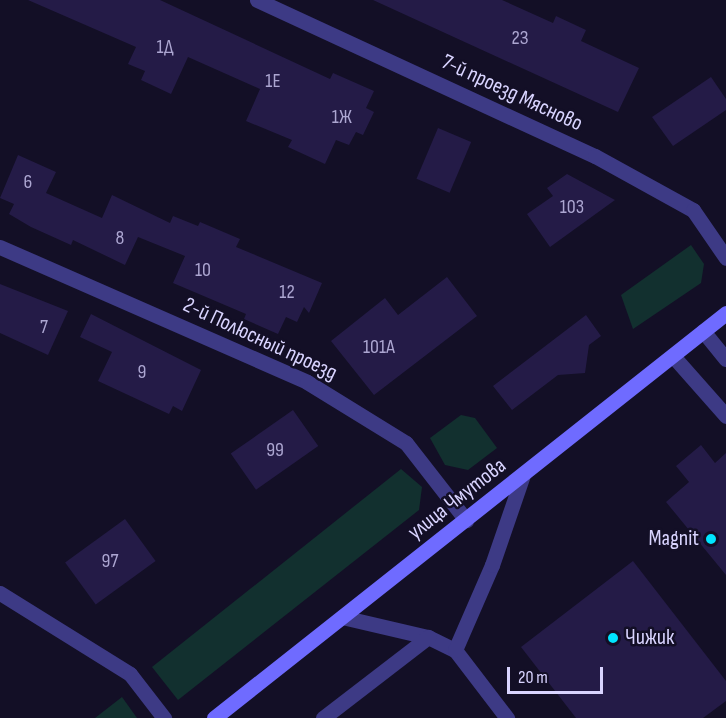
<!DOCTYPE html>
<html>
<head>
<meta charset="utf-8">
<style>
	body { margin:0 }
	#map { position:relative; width:726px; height:718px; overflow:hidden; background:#130f26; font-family:"Sofia Sans Condensed",sans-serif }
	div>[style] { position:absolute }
	.green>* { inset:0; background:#12302f }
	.building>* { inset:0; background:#241b47; transform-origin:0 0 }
	.lane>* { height:15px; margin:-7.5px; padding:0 7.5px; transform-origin:7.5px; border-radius:7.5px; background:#3d3a85 }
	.street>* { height:15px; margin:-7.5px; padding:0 7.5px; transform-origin:7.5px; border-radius:7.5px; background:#3d3a85 }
	.secondary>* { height:15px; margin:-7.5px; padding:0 7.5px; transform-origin:7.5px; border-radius:7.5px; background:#6f6bff }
	.dots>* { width:16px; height:16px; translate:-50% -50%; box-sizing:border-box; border:3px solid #130f26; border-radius:50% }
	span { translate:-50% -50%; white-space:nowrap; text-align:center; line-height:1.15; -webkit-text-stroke:5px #130f26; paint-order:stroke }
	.number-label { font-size:20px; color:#aca6d1 }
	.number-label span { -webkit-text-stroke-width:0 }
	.street-label { font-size:22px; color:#d9d4ff }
	.poi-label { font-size:22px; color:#d9d4ff }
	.right { translate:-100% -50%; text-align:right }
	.left { translate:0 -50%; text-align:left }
	.scale { position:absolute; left:507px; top:667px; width:96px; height:27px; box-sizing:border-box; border:3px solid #d9d4ff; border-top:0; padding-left:8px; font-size:18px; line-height:21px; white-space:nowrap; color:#d9d4ff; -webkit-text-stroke:4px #130f26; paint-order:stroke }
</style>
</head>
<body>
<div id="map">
	<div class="green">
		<div style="clip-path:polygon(691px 245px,704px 264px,701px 283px,633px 329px,621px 295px)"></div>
		<div style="clip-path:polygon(461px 415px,475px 418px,497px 448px,468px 470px,445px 465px,430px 438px)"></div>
		<div style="clip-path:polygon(401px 469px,422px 487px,419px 510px,178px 700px,152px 667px)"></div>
		<div style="clip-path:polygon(122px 697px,137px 718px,95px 718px)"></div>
	</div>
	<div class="building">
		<div style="clip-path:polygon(28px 0,160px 0,330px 79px,333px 73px,374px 91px,366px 108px,374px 112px,363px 135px,356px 132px,349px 145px,336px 140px,325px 164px,288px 147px,292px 140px,246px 121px,260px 89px,188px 57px,171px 94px,141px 80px,145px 71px,128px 64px,136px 47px)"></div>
		<div style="clip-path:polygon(373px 0,502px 0,553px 23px,556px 16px,586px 30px,581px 41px,639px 68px,618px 112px)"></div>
		<div style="clip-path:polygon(711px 77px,726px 99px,726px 110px,673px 146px,652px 117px)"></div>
		<div style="left:438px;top:128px;width:36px;height:55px;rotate:23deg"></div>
		<div style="clip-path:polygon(18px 155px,56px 172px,46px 193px,102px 218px,112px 195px,170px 223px,173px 216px,198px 226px,200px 222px,240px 239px,236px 247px,322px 283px,309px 313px,304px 307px,297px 322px,286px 317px,278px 334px,244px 319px,246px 314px,173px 283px,185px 256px,138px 237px,125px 265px,73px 240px,71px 245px,31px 227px,9px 214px,14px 204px,0 198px)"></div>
		<div style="clip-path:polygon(567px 174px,615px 200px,550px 247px,527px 214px,553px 196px,547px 188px)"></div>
		<div style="clip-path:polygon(447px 277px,477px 316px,374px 395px,331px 341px,385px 298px,398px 315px)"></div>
		<div style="clip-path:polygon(0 284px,68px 311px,48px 355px,0 333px)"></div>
		<div style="clip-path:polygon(91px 314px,201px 370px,182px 411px,173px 406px,169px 414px,98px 381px,112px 352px,80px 337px)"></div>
		<div style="clip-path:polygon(586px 315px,601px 336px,589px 345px,585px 373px,558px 375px,512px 410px,493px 386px)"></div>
		<div style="left:293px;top:410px;width:44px;height:76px;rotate:55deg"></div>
		<div style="clip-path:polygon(701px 445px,715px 463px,726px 453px,726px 575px,666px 502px,689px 482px,676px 466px)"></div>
		<div style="left:125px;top:519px;width:52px;height:74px;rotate:54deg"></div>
		<div style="clip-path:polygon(633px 561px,726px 681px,726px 701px,703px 718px,576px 718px,521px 647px)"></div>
	</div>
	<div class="lane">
		<div style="left:703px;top:331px;width:36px;rotate:51deg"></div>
		<div style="left:673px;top:356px;width:80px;rotate:48.5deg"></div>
		<div style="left:342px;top:617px;width:88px;rotate:13.1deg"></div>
		<div style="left:428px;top:637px;width:30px;rotate:26deg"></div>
		<div style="left:455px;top:650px;width:86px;rotate:52.6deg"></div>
		<div style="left:455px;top:650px;width:93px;rotate:-66.5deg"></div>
		<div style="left:492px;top:565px;width:95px;rotate:-71deg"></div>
		<div style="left:323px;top:718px;width:133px;rotate:-37.6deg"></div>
	</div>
	<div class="street">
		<div style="left:257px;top:0;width:372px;rotate:24.8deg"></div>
		<div style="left:595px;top:156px;width:112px;rotate:28.9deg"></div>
		<div style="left:693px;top:210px;width:58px;rotate:55.5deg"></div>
		<div style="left:0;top:247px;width:335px;rotate:23.7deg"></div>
		<div style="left:307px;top:382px;width:116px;rotate:31.6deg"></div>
		<div style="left:406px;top:443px;width:98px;rotate:52.1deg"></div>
		<div style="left:0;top:593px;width:153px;rotate:31.9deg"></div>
		<div style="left:130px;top:674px;width:56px;rotate:52.3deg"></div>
	</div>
	<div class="secondary">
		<div style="left:214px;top:718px;width:653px;rotate:-38.34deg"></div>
	</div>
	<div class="dots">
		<div style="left:711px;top:539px;background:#00e5ff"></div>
		<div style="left:613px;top:638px;background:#00e5ff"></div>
	</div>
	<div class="number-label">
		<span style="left:520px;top:38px">2З</span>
		<span style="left:165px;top:47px">1Д</span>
		<span style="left:273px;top:81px">1Е</span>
		<span style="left:342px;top:117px">1Ж</span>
		<span style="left:28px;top:182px">6</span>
		<span style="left:572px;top:207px">103</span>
		<span style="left:120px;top:238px">8</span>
		<span style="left:203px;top:270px">10</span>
		<span style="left:287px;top:292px">12</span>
		<span style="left:44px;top:327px">7</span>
		<span style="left:379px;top:347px">101А</span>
		<span style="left:142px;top:372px">9</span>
		<span style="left:275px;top:450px">99</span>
		<span style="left:110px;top:561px">97</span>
	</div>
	<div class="street-label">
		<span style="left:512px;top:93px;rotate:25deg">7-й проезд Мясново</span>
		<span style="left:260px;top:339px;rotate:25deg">2-й Полюсный проезд</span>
		<span style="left:457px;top:499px;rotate:-38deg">улица Чмутова</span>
	</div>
	<div class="poi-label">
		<span class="right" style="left:699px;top:539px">Magnit</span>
		<span class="left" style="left:625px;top:638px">Чижик</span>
	</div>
	<div class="scale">20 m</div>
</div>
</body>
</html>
